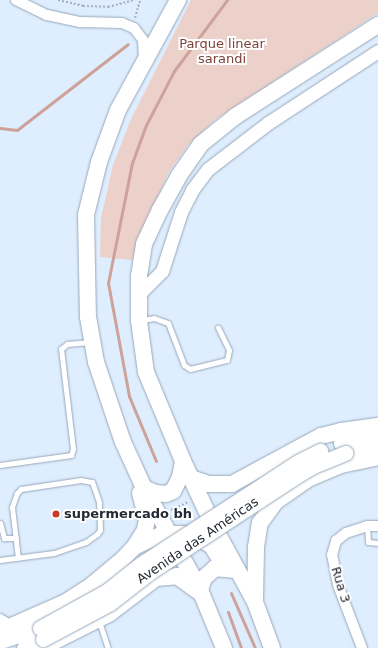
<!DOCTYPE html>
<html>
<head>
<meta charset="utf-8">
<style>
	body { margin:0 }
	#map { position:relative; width:378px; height:648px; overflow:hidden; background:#dfeefe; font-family:"DejaVu Sans",sans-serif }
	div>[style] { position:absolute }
	.green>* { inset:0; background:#ecd0ca }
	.stream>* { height:3px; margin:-1.5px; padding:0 1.5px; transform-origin:1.5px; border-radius:1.5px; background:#cda29a }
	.path>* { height:2px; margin-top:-1px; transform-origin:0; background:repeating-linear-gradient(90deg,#a4b1be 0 2px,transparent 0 4px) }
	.roads { filter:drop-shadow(0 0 1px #96a7ba) drop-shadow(0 0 1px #96a7ba) }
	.service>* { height:5px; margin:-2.5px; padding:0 2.5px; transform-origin:2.5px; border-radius:2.5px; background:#fff }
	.minor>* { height:10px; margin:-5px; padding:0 5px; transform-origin:5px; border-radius:5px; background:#fff }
	.tertiary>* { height:13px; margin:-6.5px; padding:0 6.5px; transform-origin:6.5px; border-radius:6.5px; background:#fff }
	.secondary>* { height:15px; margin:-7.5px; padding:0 7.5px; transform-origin:7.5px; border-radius:7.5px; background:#fff }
	.primary>* { height:16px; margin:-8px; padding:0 8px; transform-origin:8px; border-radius:8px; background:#fff }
	.bridges { filter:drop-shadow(0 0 1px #96a7ba) drop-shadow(0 0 1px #96a7ba) }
	.secondary-bridge>* { height:15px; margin:-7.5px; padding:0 7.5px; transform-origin:7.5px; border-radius:7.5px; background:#fff }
	.dots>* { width:11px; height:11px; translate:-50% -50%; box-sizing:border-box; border:2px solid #fff; border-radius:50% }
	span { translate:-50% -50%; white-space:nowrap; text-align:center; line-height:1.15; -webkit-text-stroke:4px #fff; paint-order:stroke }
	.park-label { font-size:13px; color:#7c4239 }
	.poi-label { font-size:13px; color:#232a32; font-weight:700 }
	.left { translate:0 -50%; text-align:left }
	.street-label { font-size:13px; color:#232a32 }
</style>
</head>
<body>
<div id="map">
	<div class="green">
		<div style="clip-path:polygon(191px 0,378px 0,378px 13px,216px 119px,189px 144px,169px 172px,142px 231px,132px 260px,100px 257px,101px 218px,113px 165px,131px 119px)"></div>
	</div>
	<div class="stream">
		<div style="left:0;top:128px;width:17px;rotate:7deg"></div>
		<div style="left:17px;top:130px;width:140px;rotate:-37.8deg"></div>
		<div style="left:156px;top:461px;width:70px;rotate:-112.6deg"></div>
		<div style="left:129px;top:396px;width:115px;rotate:-100.5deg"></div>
		<div style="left:108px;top:283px;width:122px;rotate:-78.7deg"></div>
		<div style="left:132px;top:163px;width:40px;rotate:-69.8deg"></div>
		<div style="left:146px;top:125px;width:61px;rotate:-62.6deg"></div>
		<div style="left:174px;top:71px;width:89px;rotate:-53.3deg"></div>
		<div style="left:231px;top:593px;width:60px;rotate:66.4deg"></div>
		<div style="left:228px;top:612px;width:38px;rotate:70deg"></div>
	</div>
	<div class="path">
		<div style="left:58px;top:0;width:26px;rotate:13deg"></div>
		<div style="left:83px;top:6px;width:25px;rotate:2deg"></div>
		<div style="left:108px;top:7px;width:28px;rotate:-15deg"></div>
		<div style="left:135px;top:18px;width:19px;rotate:-74deg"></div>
		<div style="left:171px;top:510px;width:19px;rotate:-25deg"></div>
	</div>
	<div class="roads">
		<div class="service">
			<div style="left:142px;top:320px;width:12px;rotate:-9deg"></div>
			<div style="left:154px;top:318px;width:15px;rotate:20deg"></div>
			<div style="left:168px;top:323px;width:45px;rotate:69.1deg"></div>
			<div style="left:184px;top:365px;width:7px;rotate:34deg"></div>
			<div style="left:190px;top:369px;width:38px;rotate:-14deg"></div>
			<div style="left:227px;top:360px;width:10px;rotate:-79deg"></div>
			<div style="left:229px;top:350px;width:25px;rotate:-116deg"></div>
			<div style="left:0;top:465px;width:72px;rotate:-8deg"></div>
			<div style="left:71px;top:455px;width:6px;rotate:-72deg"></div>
			<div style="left:73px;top:449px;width:101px;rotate:-96.8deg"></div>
			<div style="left:61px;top:349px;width:8px;rotate:-40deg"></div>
			<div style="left:67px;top:344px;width:24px;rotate:-5deg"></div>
			<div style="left:0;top:523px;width:16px;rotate:75deg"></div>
			<div style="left:4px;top:538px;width:12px"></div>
			<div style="left:367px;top:526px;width:16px;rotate:86deg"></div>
			<div style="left:368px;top:542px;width:10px;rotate:6deg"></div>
			<div style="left:0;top:560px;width:54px;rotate:-7.4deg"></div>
			<div style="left:54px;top:553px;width:34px;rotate:-19deg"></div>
			<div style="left:86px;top:542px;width:14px;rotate:-36deg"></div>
			<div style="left:97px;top:534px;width:5px;rotate:-53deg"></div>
			<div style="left:100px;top:530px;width:28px;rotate:-92deg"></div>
			<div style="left:99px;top:502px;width:21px;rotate:-109deg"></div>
			<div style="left:92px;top:482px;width:11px;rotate:-170deg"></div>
			<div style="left:81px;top:480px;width:61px;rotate:171.5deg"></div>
			<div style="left:21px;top:489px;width:6px;rotate:135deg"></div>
			<div style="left:17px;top:493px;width:15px;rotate:110deg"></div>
			<div style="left:12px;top:507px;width:51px;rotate:83.3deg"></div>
			<div style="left:99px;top:621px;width:28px;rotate:72deg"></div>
		</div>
		<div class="minor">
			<div style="left:16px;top:0;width:34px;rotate:26deg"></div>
			<div style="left:47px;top:15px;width:35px;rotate:12deg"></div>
			<div style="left:81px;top:22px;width:41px;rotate:1.4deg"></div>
			<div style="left:122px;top:23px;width:13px;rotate:23deg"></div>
			<div style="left:134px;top:28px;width:15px;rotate:53deg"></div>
			<div style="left:143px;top:40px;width:20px;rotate:87deg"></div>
			<div style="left:0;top:619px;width:15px;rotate:32deg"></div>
			<div style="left:362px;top:648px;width:67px;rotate:-110.9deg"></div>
			<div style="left:338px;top:585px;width:31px;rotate:-101deg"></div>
			<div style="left:332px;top:555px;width:15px;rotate:-74deg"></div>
			<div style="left:336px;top:541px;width:13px;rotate:-39deg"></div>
			<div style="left:346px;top:533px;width:22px;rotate:-18deg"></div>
			<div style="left:367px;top:526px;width:11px"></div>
		</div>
		<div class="tertiary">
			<div style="left:137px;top:296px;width:35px;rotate:-45deg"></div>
			<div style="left:162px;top:271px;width:62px;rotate:-72.1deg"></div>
			<div style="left:181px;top:212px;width:25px;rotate:-63deg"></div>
			<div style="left:192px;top:190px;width:26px;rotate:-53deg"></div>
			<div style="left:208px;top:169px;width:76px;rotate:-37.5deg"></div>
			<div style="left:268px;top:123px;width:131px;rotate:-33.2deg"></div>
		</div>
		<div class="secondary">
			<div style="left:341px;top:443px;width:37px;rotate:-9deg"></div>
			<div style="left:354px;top:451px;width:24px;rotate:-7deg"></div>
			<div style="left:0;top:641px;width:42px;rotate:-18deg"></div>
			<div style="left:24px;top:648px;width:21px;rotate:-25deg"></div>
		</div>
		<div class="primary">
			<div style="left:178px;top:0;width:125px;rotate:118.6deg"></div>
			<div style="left:118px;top:110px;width:55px;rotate:110.1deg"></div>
			<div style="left:99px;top:162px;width:55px;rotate:103.8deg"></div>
			<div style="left:86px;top:215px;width:102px;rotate:88.9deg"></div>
			<div style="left:88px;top:317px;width:46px;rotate:79.9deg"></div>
			<div style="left:96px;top:362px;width:84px;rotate:71.4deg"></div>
			<div style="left:123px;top:442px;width:51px;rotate:65.5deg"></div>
			<div style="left:144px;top:488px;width:116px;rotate:61.2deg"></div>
			<div style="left:200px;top:590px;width:63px;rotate:67.5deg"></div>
			<div style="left:191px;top:478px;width:18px;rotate:19deg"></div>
			<div style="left:208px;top:484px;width:24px"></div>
			<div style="left:232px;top:484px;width:101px;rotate:-28.3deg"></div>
			<div style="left:321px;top:436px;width:21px;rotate:-14deg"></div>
			<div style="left:341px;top:431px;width:37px;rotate:-8deg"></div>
			<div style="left:144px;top:488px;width:13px;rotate:23deg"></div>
			<div style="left:156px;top:493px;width:10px;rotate:6deg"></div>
			<div style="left:166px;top:494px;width:8px;rotate:-23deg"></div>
			<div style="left:173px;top:491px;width:16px;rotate:-63deg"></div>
			<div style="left:180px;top:477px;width:16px;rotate:-79deg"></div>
			<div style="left:136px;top:546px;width:30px;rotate:-24deg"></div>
			<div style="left:163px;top:534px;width:27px"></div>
			<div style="left:190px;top:534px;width:24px;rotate:28deg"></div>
			<div style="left:211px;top:545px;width:24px;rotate:57deg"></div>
			<div style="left:200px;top:590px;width:13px;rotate:-72deg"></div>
			<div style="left:204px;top:578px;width:15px;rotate:-42deg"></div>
			<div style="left:215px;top:568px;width:20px;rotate:6deg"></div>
			<div style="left:255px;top:600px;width:53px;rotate:-88.9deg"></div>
			<div style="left:256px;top:547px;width:24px;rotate:-81deg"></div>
			<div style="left:260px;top:523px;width:26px;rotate:-54deg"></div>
			<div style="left:275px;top:502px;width:40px;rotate:-34.9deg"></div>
			<div style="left:308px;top:479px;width:36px;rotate:-23deg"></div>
			<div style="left:341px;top:465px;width:38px;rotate:-12deg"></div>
			<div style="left:0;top:631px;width:72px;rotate:-23.7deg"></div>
			<div style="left:66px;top:602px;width:31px;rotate:-33deg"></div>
			<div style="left:92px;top:585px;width:40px;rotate:-40deg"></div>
			<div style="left:123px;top:559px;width:18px;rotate:-47deg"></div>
			<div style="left:135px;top:546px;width:19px;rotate:-58deg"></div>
			<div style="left:145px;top:530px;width:11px;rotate:-80deg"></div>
			<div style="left:147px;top:519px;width:27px;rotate:-105deg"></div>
			<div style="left:41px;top:648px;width:76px;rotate:-26.6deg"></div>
			<div style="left:109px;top:614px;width:59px;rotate:-37.5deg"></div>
			<div style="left:156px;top:578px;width:21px;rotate:-5deg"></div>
			<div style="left:177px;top:576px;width:27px;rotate:36deg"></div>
			<div style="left:272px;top:648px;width:49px;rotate:-110.3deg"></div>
			<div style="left:255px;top:602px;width:85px;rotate:-118.7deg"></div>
			<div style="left:214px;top:527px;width:73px;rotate:-115.2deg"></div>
			<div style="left:183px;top:461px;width:96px;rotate:-112.6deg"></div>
			<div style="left:146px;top:372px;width:51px;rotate:-97.8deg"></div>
			<div style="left:139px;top:321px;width:45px;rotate:-90deg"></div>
			<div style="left:139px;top:276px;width:32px;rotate:-81deg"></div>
			<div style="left:144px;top:244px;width:38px;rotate:-65deg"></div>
			<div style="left:160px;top:210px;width:38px;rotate:-61deg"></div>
			<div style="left:178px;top:177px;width:40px;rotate:-55.1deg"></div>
			<div style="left:201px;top:144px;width:45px;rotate:-38.7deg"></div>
			<div style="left:236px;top:116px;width:169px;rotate:-32.7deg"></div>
		</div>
	</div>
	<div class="bridges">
		<div class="secondary-bridge">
			<div style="left:40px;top:628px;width:77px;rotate:-28.9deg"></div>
			<div style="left:107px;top:591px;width:43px;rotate:-38.5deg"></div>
			<div style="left:141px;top:564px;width:187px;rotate:-33deg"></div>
			<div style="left:298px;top:462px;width:25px;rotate:-27deg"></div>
			<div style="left:43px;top:639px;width:76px;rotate:-28.2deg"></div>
			<div style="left:110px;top:603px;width:51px;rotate:-37.8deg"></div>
			<div style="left:150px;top:572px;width:171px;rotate:-33.3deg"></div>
			<div style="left:293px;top:478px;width:23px;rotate:-31deg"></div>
			<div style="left:313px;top:466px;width:35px;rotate:-22deg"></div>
		</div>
	</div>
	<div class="dots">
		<div style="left:56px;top:514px;background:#c83c2a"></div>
	</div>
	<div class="park-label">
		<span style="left:222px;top:52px">Parque linear<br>sarandi</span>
	</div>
	<div class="poi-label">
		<span class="left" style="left:64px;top:514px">supermercado bh</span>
	</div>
	<div class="street-label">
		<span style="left:198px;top:541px;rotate:-34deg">Avenida das Américas</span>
		<span style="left:340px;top:585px;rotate:73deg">Rua 3</span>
	</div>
</div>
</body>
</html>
